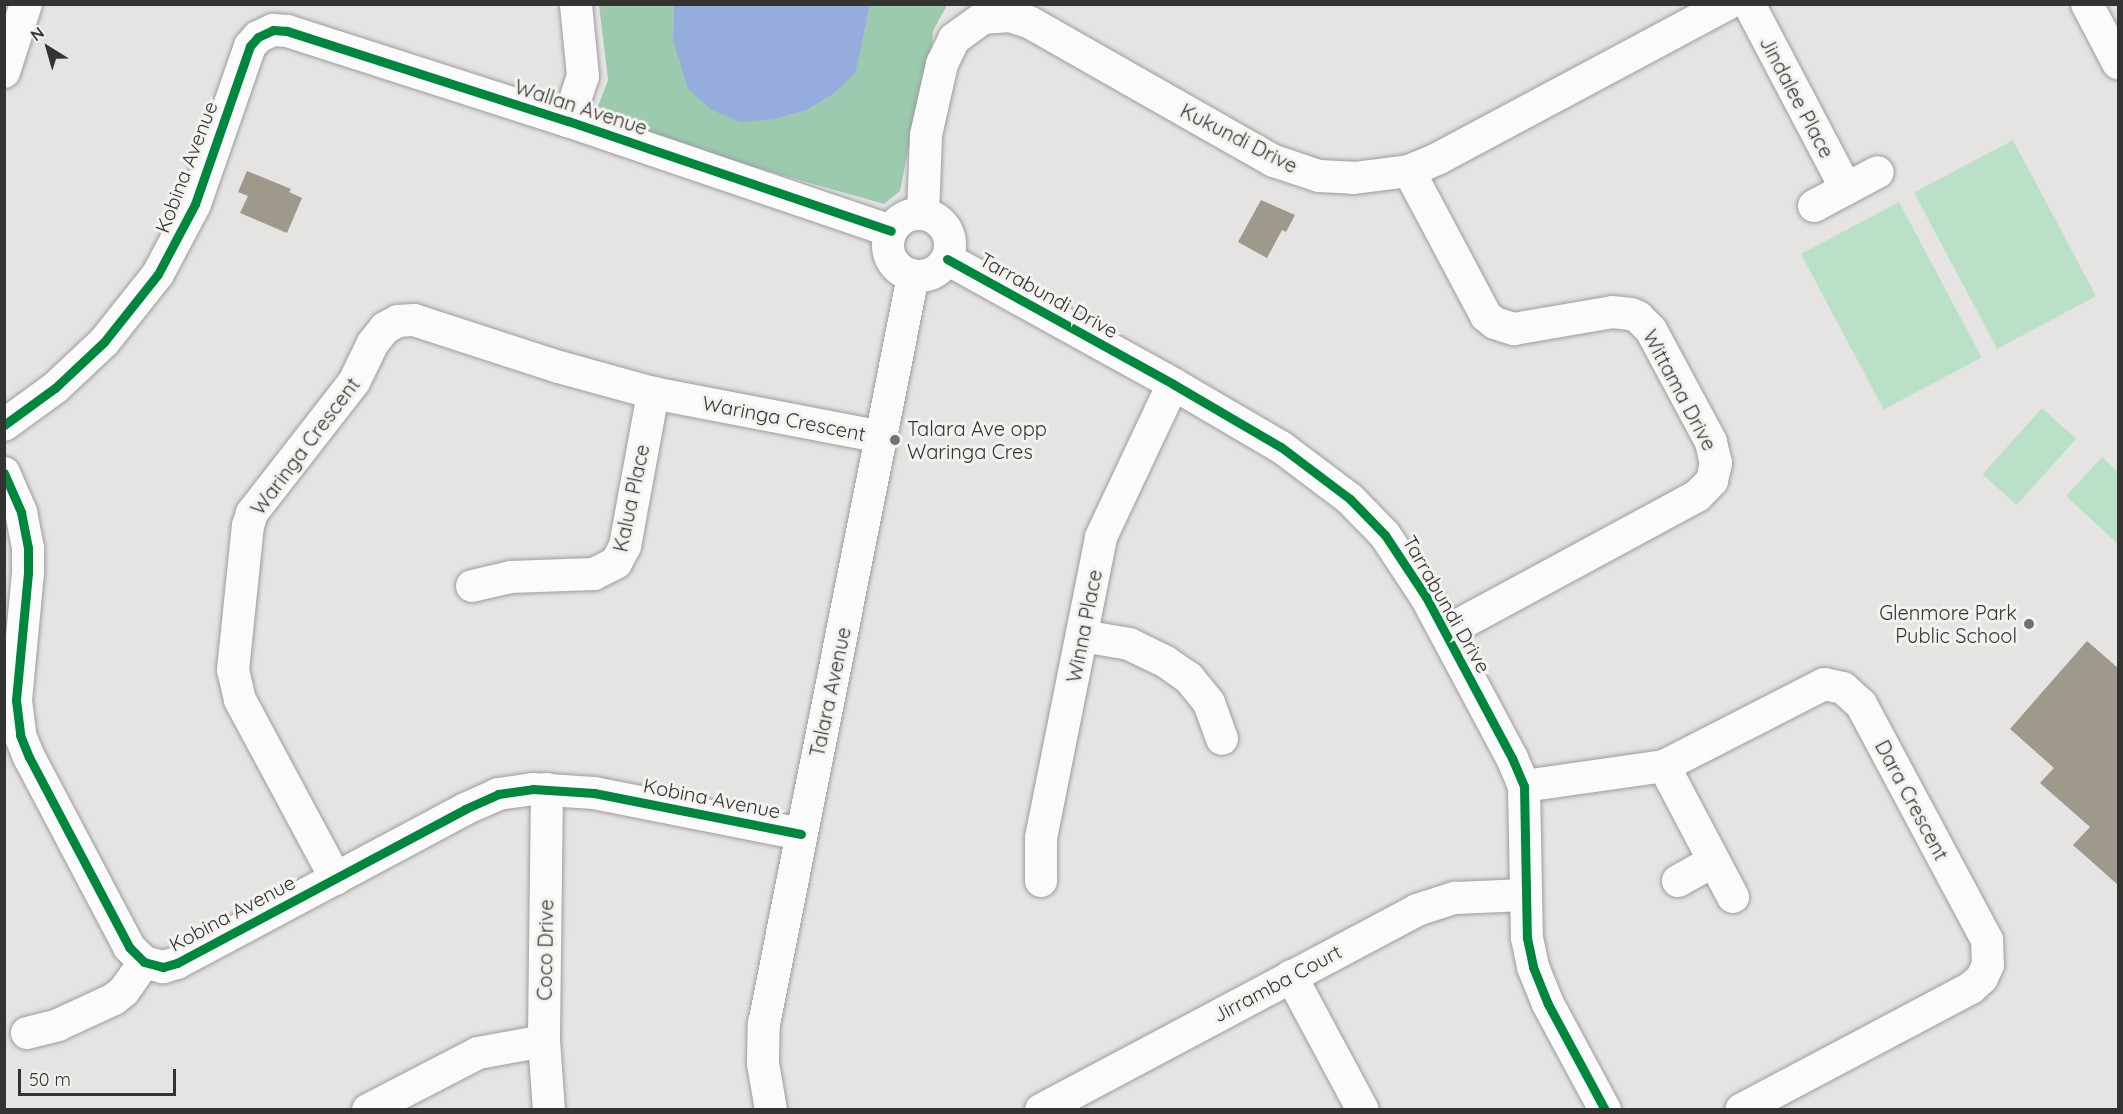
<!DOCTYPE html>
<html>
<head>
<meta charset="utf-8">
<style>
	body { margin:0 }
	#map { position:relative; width:2123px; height:1114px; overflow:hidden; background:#e5e4e3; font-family:Quicksand,sans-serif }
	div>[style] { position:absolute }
	.green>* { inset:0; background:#bbe0c8; transform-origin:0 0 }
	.forest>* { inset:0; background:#9bcaae }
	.water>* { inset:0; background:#95acdd }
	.building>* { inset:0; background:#9f998c }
	.roads { filter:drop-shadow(0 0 2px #9d9c9c) drop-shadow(0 0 2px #9d9c9c) }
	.minor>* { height:32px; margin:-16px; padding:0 16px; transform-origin:16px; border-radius:16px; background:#fbfbfb }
	.minor>.ring { margin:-16px; padding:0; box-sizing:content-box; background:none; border:32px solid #fbfbfb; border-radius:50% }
	.cycleway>* { height:9px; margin:-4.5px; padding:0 4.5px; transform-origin:4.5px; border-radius:4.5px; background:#00873e }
	.dots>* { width:16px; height:16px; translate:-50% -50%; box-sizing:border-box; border:3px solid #f4f2ef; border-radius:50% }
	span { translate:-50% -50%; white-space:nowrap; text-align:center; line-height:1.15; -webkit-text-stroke:6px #f4f2ef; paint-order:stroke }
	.street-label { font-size:20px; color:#333331 }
	.poi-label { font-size:20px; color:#333331 }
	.left { translate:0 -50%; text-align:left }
	.right { translate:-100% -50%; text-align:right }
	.frame { position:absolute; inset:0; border:6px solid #333331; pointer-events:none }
	.north { position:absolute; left:18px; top:18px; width:60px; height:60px; -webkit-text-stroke:4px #f4f2ef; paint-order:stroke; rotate:323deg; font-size:16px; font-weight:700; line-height:24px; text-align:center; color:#333331 }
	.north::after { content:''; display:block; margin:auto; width:21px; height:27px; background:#333331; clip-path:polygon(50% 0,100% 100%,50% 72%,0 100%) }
	.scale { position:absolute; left:18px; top:1069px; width:158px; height:27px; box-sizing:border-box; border:3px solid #333331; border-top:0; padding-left:8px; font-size:18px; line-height:21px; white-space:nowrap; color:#333331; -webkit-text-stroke:4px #f4f2ef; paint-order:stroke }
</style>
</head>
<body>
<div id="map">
	<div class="green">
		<div style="left:2013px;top:140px;width:177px;height:112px;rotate:62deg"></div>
		<div style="left:1899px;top:202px;width:176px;height:111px;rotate:62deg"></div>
		<div style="left:2042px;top:408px;width:46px;height:89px;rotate:42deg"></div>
		<div style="clip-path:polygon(2102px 457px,2118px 472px,2118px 544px,2066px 496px)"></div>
	</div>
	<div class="forest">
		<div style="clip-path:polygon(599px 5px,674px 5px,673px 40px,776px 119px,807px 110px,835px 93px,856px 71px,870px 5px,947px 5px,933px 31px,932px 46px,923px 77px,900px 191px,884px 204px,629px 132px,611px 121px,598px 106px,608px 80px)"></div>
	</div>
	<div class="water">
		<div style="clip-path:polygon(674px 5px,674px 4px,870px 5px,856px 72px,835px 93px,807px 110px,776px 119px,740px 122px,712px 110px,688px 89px,673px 40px)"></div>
	</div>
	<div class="building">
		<div style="clip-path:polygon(247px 171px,291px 189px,289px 192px,302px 198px,287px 233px,240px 213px,248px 196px,238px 192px)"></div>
		<div style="clip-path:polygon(1261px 200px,1295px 215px,1286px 232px,1282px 230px,1267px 258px,1238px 242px)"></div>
		<div style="clip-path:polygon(2087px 641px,2118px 668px,2118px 885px,2073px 845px,2090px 827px,2040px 783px,2054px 768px,2010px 729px)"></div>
	</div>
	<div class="roads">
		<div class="minor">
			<div style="left:1749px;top:4px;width:209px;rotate:62.3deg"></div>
			<div style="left:2087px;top:4px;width:67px;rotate:62.3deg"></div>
			<div style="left:4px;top:72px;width:71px;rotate:-72.1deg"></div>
			<div style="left:568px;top:121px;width:47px;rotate:-71.6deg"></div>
			<div style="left:583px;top:76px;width:72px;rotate:-95.6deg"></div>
			<div style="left:1409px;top:171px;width:164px;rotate:62deg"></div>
			<div style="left:1486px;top:316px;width:11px;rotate:38deg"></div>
			<div style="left:1495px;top:323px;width:20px;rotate:18deg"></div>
			<div style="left:1514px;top:329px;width:99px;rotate:-9.8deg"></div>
			<div style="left:1612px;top:312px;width:19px;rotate:6deg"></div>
			<div style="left:1631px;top:314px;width:8px;rotate:23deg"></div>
			<div style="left:1638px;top:317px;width:18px;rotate:45deg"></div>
			<div style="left:1651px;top:330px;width:127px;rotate:61.8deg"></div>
			<div style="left:1711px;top:442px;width:22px;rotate:77deg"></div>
			<div style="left:1716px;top:463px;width:18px;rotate:103deg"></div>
			<div style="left:1712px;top:481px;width:21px;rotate:135deg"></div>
			<div style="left:1697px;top:496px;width:286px;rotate:151.6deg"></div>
			<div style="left:1814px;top:206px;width:72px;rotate:-28deg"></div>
			<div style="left:923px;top:214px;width:79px;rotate:-87.8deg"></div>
			<div style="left:926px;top:135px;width:73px;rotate:-77.3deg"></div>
			<div style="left:942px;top:64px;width:28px;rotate:-64deg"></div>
			<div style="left:954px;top:39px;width:36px;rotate:-36deg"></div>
			<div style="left:983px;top:18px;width:27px;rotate:-4deg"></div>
			<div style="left:1010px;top:16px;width:20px;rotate:18deg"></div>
			<div style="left:1029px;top:22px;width:282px;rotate:29.6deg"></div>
			<div style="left:1274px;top:161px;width:47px;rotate:18.4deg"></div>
			<div style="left:1319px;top:176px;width:35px;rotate:3deg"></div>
			<div style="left:1354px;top:178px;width:55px;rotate:-7.3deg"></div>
			<div style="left:1409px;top:171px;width:33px;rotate:-23deg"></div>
			<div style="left:1439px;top:158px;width:327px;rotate:-28.1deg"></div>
			<div class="ring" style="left:888px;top:214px;width:30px;height:30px"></div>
			<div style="left:947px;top:259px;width:258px;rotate:28.9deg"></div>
			<div style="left:1173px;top:384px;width:125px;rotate:30.3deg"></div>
			<div style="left:1281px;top:447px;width:86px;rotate:37deg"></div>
			<div style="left:1350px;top:499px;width:50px;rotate:45.8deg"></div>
			<div style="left:1385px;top:535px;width:74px;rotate:56.5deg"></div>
			<div style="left:1426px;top:597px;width:183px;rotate:61.9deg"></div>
			<div style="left:1512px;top:758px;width:30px;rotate:67deg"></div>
			<div style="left:1524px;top:786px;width:152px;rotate:88.9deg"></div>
			<div style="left:1527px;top:938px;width:30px;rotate:78deg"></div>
			<div style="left:1533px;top:967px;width:40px;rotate:68deg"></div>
			<div style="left:1548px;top:1004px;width:120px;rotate:61.7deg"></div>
			<div style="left:4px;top:425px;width:63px;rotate:-36deg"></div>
			<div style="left:55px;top:388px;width:67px;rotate:-43.2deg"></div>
			<div style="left:104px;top:342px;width:87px;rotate:-51.5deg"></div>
			<div style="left:158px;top:274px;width:79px;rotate:-62.1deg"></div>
			<div style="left:195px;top:204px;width:167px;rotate:-70.8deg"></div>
			<div style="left:250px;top:46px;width:12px;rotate:-48deg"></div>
			<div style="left:258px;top:37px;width:17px;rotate:-25deg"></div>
			<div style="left:273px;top:30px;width:14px;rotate:4deg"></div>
			<div style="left:287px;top:31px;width:295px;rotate:17.8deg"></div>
			<div style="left:568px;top:121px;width:341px;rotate:18.8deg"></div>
			<div style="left:4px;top:473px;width:43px;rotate:66.4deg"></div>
			<div style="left:21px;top:512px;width:37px;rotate:79deg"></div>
			<div style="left:28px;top:548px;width:25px;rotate:90deg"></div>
			<div style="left:28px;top:573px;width:128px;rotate:95.4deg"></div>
			<div style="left:16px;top:700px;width:35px;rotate:83deg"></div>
			<div style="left:20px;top:735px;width:24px;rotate:68deg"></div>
			<div style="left:29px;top:757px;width:215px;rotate:62.2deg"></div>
			<div style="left:129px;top:947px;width:21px;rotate:45deg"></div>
			<div style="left:144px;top:962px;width:20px;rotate:15deg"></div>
			<div style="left:163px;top:967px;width:15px;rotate:-16deg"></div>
			<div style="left:177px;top:963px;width:327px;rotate:-28.1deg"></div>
			<div style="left:465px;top:809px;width:36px;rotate:-24deg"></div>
			<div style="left:498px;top:794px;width:35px;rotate:-8deg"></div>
			<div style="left:533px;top:789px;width:61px;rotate:3.8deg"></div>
			<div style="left:594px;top:793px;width:211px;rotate:11.2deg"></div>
			<div style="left:472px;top:586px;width:39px;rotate:-13deg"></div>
			<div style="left:510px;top:577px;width:84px;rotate:-2deg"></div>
			<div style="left:594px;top:574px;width:25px;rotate:-27deg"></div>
			<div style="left:616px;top:563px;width:19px;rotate:-62deg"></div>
			<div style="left:625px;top:546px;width:156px;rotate:-79.6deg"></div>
			<div style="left:1082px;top:636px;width:48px;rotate:9.7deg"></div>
			<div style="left:1129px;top:644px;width:41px;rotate:25.9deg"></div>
			<div style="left:1166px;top:662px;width:28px;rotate:35deg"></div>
			<div style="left:1189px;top:678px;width:32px;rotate:51deg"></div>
			<div style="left:1209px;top:703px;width:38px;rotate:70deg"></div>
			<div style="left:1664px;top:766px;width:148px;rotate:62.2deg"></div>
			<div style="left:1524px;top:786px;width:141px;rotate:-8.1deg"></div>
			<div style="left:1664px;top:766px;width:180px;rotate:-27.1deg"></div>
			<div style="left:1824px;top:684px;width:19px;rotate:12deg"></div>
			<div style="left:1843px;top:688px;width:24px;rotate:42deg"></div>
			<div style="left:1861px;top:704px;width:268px;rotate:61.9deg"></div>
			<div style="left:1987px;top:940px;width:25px;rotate:88deg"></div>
			<div style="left:1988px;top:965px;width:14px;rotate:115deg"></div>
			<div style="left:1982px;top:978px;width:15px;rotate:138deg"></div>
			<div style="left:1971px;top:988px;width:260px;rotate:152.1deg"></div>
			<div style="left:547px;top:789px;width:252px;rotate:90.7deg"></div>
			<div style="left:544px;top:1041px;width:69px;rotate:85.9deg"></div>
			<div style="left:336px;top:879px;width:203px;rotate:-118.2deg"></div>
			<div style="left:240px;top:700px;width:31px;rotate:-103deg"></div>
			<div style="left:233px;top:670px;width:145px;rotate:-84.1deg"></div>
			<div style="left:248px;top:526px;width:14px;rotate:-73deg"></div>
			<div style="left:252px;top:513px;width:166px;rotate:-52.1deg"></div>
			<div style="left:354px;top:382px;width:43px;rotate:-64deg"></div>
			<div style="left:373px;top:343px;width:19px;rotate:-51deg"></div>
			<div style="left:385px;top:328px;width:15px;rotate:-28deg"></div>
			<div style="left:398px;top:321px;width:16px;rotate:-4deg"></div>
			<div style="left:414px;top:320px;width:152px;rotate:18deg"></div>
			<div style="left:559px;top:367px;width:98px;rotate:15.5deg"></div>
			<div style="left:653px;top:393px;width:233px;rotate:10.9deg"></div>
			<div style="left:1041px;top:881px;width:43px;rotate:-90deg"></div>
			<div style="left:1041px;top:838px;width:307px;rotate:-78.7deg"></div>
			<div style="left:1101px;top:537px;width:169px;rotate:-64.8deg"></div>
			<div style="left:1678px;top:881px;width:41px;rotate:-29.1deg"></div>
			<div style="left:1291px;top:976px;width:152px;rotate:61.8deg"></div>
			<div style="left:27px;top:1033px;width:32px;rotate:-14deg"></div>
			<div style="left:58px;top:1025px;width:62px;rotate:-24.9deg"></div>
			<div style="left:114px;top:999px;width:13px;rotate:-39deg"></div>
			<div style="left:124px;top:991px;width:35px;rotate:-55deg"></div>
			<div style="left:368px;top:1110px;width:124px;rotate:-27.4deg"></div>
			<div style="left:478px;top:1053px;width:67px;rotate:-10.3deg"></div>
			<div style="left:771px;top:1110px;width:48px;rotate:-99.7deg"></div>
			<div style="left:763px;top:1063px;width:39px;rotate:-89deg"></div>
			<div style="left:764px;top:1024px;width:763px;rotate:-78.73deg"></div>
			<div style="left:1041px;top:1110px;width:426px;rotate:-28deg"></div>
			<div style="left:1417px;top:910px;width:40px;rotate:-18deg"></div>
			<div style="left:1455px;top:898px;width:70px;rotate:-2.5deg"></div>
		</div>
	</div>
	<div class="cycleway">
		<div style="left:947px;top:259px;width:258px;rotate:28.9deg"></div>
		<div style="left:1173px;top:384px;width:125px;rotate:30.3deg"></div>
		<div style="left:1281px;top:447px;width:86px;rotate:37deg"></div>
		<div style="left:1350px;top:499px;width:50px;rotate:45.8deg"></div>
		<div style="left:1385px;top:535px;width:74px;rotate:56.5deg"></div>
		<div style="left:1426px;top:597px;width:183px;rotate:61.9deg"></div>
		<div style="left:1512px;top:758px;width:30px;rotate:67deg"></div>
		<div style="left:1524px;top:786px;width:152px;rotate:88.9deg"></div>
		<div style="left:1527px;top:938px;width:30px;rotate:78deg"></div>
		<div style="left:1533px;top:967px;width:40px;rotate:68deg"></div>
		<div style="left:1548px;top:1004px;width:120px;rotate:61.7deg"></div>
		<div style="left:4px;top:425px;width:63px;rotate:-36deg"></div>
		<div style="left:55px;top:388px;width:67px;rotate:-43.2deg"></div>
		<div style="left:104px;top:342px;width:87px;rotate:-51.5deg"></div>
		<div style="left:158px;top:274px;width:79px;rotate:-62.1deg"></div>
		<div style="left:195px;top:204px;width:167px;rotate:-70.8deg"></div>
		<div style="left:250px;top:46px;width:12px;rotate:-48deg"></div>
		<div style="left:258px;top:37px;width:17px;rotate:-25deg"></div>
		<div style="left:273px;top:30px;width:14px;rotate:4deg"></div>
		<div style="left:287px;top:31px;width:295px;rotate:17.8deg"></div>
		<div style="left:568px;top:121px;width:341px;rotate:18.8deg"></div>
		<div style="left:4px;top:473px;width:43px;rotate:66.4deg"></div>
		<div style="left:21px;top:512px;width:37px;rotate:79deg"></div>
		<div style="left:28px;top:548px;width:25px;rotate:90deg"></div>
		<div style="left:28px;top:573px;width:128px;rotate:95.4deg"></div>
		<div style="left:16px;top:700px;width:35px;rotate:83deg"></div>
		<div style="left:20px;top:735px;width:24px;rotate:68deg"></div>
		<div style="left:29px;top:757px;width:215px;rotate:62.2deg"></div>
		<div style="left:129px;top:947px;width:21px;rotate:45deg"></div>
		<div style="left:144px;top:962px;width:20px;rotate:15deg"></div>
		<div style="left:163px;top:967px;width:15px;rotate:-16deg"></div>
		<div style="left:177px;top:963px;width:327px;rotate:-28.1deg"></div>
		<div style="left:465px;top:809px;width:36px;rotate:-24deg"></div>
		<div style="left:498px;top:794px;width:35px;rotate:-8deg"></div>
		<div style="left:533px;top:789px;width:61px;rotate:3.8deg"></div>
		<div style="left:594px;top:793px;width:211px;rotate:11.2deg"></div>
	</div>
	<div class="dots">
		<div style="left:895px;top:440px;background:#71716f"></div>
		<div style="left:2029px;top:624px;background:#71716f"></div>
	</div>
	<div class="street-label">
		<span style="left:1797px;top:97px;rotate:62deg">Jindalee Place</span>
		<span style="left:581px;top:107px;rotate:18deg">Wallan Avenue</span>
		<span style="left:1239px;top:138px;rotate:27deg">Kukundi Drive</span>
		<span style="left:186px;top:167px;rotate:-69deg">Kobina Avenue</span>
		<span style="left:1049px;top:295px;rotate:29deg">Tarrabundi Drive</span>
		<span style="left:1680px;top:390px;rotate:62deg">Wittama Drive</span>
		<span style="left:784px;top:418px;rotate:11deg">Waringa Crescent</span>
		<span style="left:305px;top:446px;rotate:-53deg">Waringa Crescent</span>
		<span style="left:631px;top:498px;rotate:-78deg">Kalua Place</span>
		<span style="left:1447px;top:604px;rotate:60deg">Tarrabundi Drive</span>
		<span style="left:1084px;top:626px;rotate:-79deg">Winna Place</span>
		<span style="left:830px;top:692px;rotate:-78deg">Talara Avenue</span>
		<span style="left:712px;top:798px;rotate:11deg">Kobina Avenue</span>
		<span style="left:1912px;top:800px;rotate:62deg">Dara Crescent</span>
		<span style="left:232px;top:913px;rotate:-28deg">Kobina Avenue</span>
		<span style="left:545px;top:950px;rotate:-89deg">Coco Drive</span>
		<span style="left:1277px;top:983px;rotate:-28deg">Jirramba Court</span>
	</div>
	<div class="poi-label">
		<span class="left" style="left:907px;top:440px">Talara Ave opp<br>Waringa Cres</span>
		<span class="right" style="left:2017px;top:624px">Glenmore Park<br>Public School</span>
	</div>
	<div class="frame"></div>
	<div class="north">N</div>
	<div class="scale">50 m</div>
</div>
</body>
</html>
